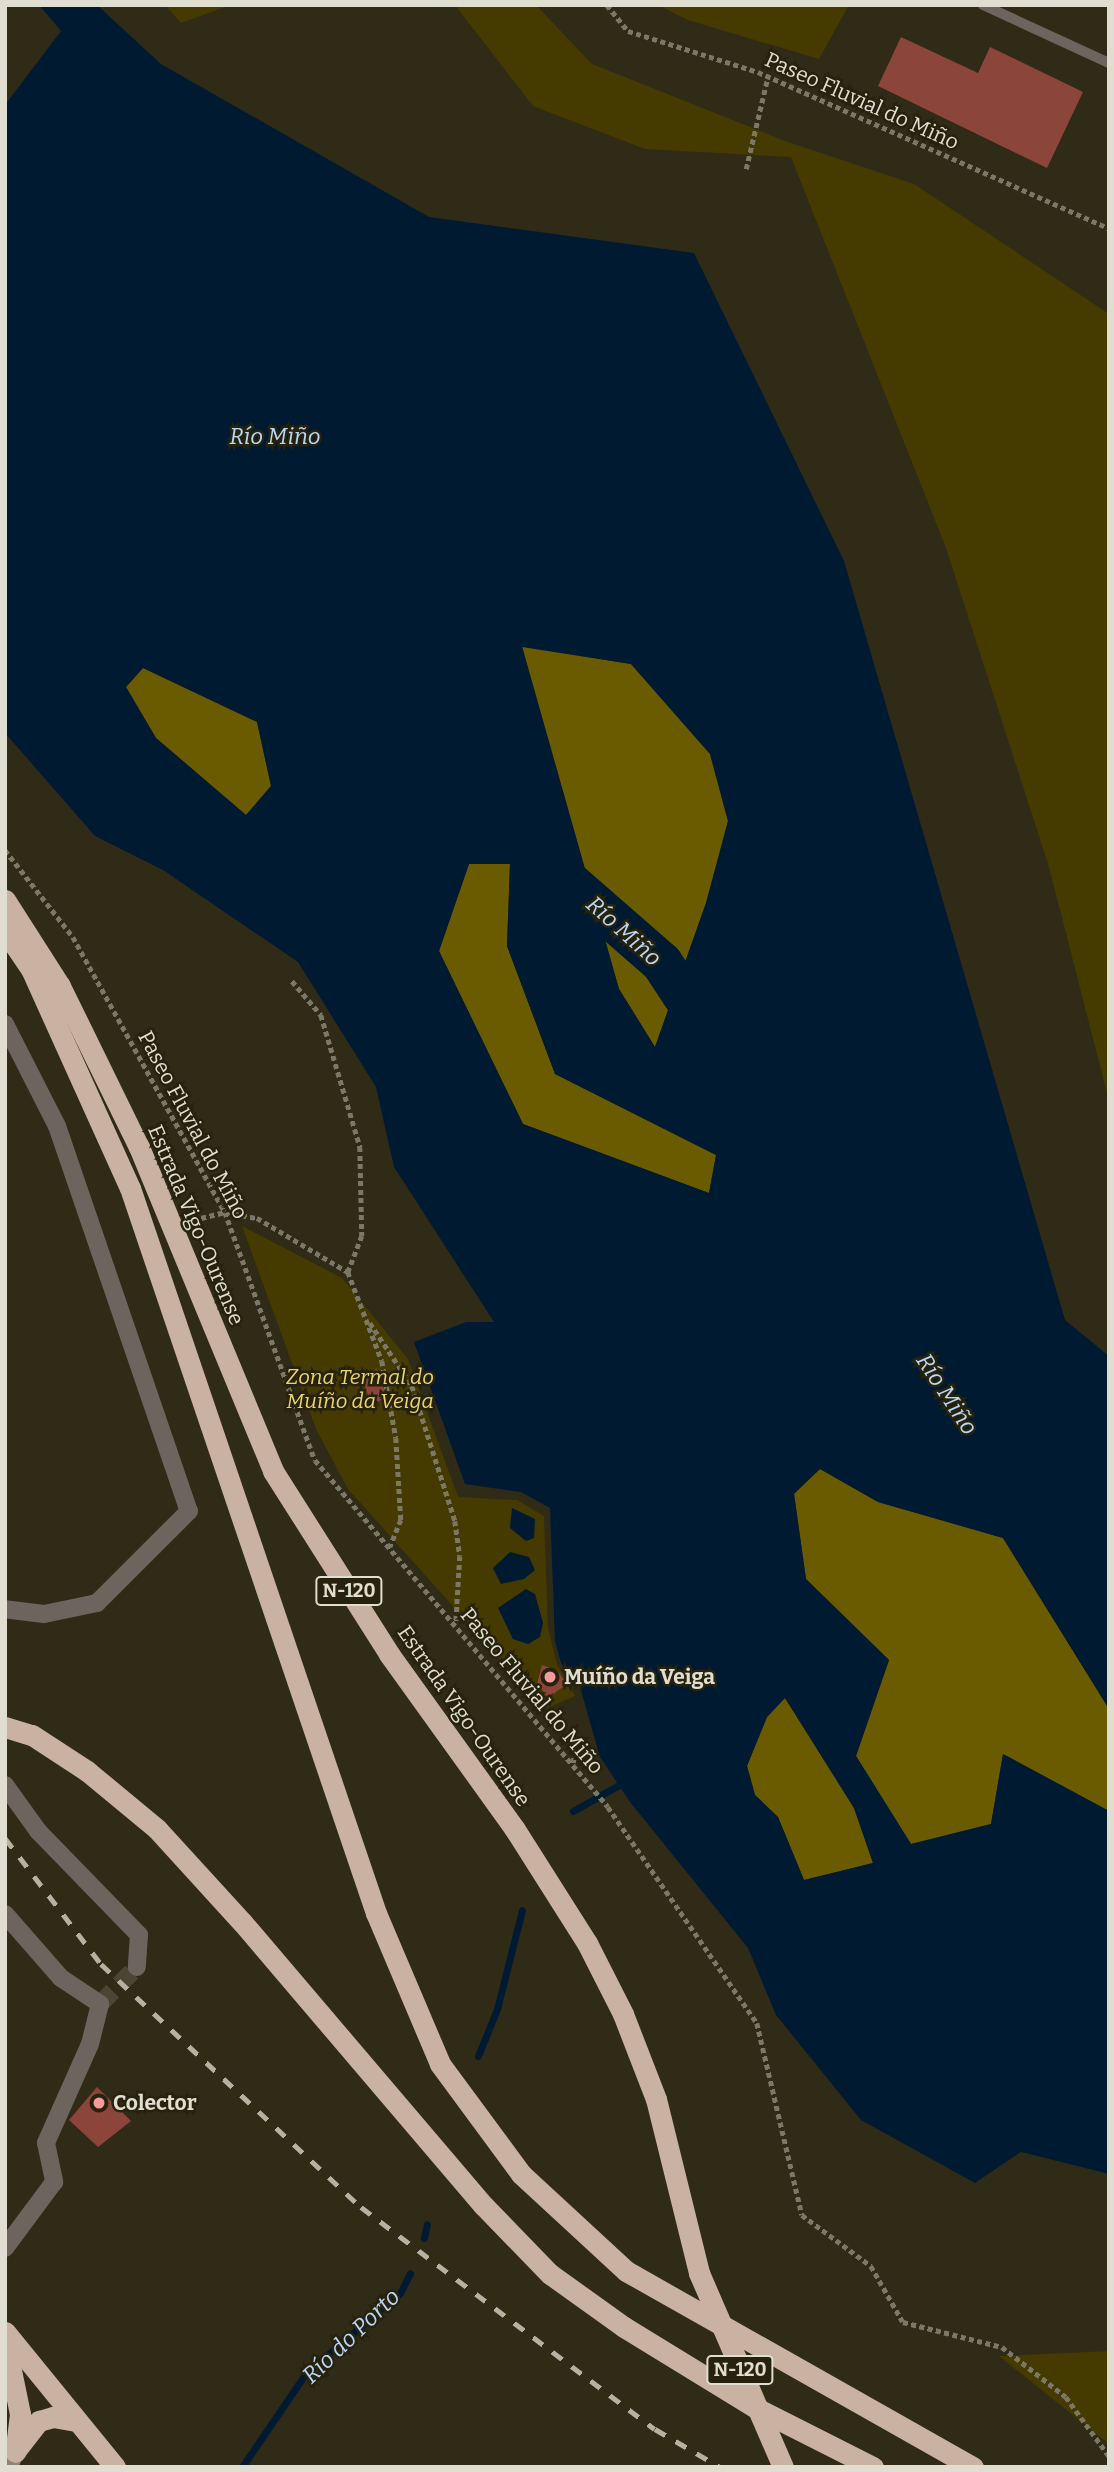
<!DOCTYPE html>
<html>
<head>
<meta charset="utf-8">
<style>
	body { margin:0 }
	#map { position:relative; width:1114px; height:2472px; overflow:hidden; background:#302b17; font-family:Bitter,serif }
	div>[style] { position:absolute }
	.green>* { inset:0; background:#453a00 }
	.forest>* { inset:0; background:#6a5b00 }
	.water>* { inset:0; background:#001a32 }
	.stream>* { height:7px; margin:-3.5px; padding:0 3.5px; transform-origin:3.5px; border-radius:3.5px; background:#001a32 }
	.river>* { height:42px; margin:-21px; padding:0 21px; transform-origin:21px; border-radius:21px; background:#001a32 }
	.building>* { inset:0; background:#8c453a; transform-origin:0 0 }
	.street-tunnel>* { height:18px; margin-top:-9px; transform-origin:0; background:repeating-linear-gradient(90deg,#4a4633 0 18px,transparent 0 27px) }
	.path>* { height:4.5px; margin-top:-2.25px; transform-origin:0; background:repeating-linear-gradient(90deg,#7c7867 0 5px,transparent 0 8.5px) }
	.lane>* { height:10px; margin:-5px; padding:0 5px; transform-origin:5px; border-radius:5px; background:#6e645e }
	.street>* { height:18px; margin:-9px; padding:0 9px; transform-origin:9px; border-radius:9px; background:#6e645e }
	.secondary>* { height:18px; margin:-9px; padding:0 9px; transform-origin:9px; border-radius:9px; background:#93837a }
	.highway>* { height:21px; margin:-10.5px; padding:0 10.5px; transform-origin:10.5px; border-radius:10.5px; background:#cab2a3 }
	.rail>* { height:5px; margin-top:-2.5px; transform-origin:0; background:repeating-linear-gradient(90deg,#b5b2a4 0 12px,transparent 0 24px) }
	.highway-bridge>* { height:21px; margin:-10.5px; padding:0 10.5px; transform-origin:10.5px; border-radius:10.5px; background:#cab2a3 }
	.dots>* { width:19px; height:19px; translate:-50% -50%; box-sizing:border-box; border:4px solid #26220d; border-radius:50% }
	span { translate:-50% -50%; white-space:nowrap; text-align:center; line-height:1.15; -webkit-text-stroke:5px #26220d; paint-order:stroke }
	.shield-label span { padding:2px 5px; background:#26220d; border:2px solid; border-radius:5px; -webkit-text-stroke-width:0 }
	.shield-label { font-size:19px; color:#e0ded1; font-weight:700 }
	.street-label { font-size:21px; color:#e0ded1 }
	.park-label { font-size:21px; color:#ead46a; font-style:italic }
	.poi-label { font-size:21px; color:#e0ded1; font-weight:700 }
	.left { translate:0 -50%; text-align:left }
	.water-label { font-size:23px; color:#b9d7f4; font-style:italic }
	.frame { position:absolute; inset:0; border:7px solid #e0ded1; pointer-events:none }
</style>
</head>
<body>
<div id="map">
	<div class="green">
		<div style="clip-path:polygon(165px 5px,231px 5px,181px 23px)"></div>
		<div style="clip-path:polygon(455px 5px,536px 5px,592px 64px,785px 141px,914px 184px,1109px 314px,1109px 1101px,1049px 867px,946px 548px,791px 157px,645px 149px,533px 106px)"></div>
		<div style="clip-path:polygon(658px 5px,849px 5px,819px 59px,688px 20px)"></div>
		<div style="clip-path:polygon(evenodd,242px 1226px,342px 1278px,408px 1359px,458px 1497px,517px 1500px,544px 1516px,548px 1628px,557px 1664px,575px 1696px,545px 1709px,348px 1489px,316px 1429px,242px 1226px,557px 1670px,567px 1684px,548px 1698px,537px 1683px,540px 1671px,557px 1670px)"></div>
		<div style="clip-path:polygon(1109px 2351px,1109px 2444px,999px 2356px)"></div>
	</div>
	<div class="forest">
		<div style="clip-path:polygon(522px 646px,631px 664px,710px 754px,728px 821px,706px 903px,655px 1047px,619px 989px)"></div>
		<div style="clip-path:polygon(143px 668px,257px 722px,271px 786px,246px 815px,156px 738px,126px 687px)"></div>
		<div style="clip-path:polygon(510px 863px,507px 946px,555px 1074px,716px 1155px,709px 1193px,523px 1124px,439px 951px,469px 864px)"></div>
		<div style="clip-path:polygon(820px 1469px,878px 1502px,1003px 1538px,1109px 1709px,1109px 1811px,1003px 1754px,991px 1824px,911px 1844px,856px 1756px,889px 1660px,806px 1579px,794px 1493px)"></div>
		<div style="clip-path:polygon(785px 1698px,854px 1808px,873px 1863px,804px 1880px,778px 1817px,755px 1795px,747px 1766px,767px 1717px)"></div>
	</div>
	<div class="water">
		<div style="clip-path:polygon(evenodd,39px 5px,97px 5px,161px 64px,429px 217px,694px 253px,844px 561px,1065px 1320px,1109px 1356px,1109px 1709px,1003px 1538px,878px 1502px,820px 1469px,794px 1494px,806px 1579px,889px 1660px,856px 1756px,911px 1844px,991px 1824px,1003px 1754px,1109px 1811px,1109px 2174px,1021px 2152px,975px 2183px,861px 2120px,776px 2015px,748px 1948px,630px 1802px,600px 1757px,580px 1687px,561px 1663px,555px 1641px,550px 1508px,521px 1492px,465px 1484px,414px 1342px,466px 1322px,494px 1322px,394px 1167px,376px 1087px,298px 962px,163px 870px,95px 836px,5px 733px,5px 105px,61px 31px,39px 5px,522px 647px,631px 664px,710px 754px,728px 821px,706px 903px,655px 1047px,619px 989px,522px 647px,39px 5px,143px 668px,257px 722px,271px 786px,246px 815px,156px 738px,126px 687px,143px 668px,39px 5px,469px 864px,510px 864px,507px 946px,555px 1074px,716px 1155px,709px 1193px,523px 1124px,439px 951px,469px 864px,39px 5px,785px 1698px,854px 1808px,873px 1863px,804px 1880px,778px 1817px,755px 1795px,747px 1766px,767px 1717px,785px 1698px)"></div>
		<div style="clip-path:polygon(512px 1508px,535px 1519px,534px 1538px,526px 1541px,510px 1528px)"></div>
		<div style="clip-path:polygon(510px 1552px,529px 1557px,535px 1570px,524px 1579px,501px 1584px,493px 1568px)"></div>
		<div style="clip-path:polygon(526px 1589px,535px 1594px,543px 1623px,540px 1637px,528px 1644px,513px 1639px,498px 1608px)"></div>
	</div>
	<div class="stream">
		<div style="left:573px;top:1811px;width:53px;rotate:-29.5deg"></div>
		<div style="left:478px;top:2056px;width:51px;rotate:-68deg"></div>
		<div style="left:497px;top:2009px;width:102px;rotate:-75.8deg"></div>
		<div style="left:424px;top:2238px;width:14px;rotate:-78deg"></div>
		<div style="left:242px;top:2467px;width:114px;rotate:-55.8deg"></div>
		<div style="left:306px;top:2373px;width:123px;rotate:-40.4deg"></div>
		<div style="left:400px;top:2293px;width:22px;rotate:-63deg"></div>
	</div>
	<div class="river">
		<div style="left:552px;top:867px;width:146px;rotate:41.1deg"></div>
		<div style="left:662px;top:963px;width:84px;rotate:56.7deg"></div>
	</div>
	<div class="building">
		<div style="clip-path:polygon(901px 37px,978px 73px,990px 47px,1083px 92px,1047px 168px,878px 86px)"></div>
		<div style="left:377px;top:1369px;width:31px;height:17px;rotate:71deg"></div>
		<div style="clip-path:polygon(542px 1665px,557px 1670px,567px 1684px,548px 1698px,537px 1683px)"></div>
		<div style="clip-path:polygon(97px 2087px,131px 2121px,98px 2147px,69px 2120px)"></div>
	</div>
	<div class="street-tunnel">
		<div style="left:100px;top:2004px;width:52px;rotate:-45deg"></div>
	</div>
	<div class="path">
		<div style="left:607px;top:5px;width:33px;rotate:51deg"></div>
		<div style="left:628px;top:31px;width:136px;rotate:17.5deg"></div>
		<div style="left:758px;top:72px;width:384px;rotate:24deg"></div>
		<div style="left:746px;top:169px;width:96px;rotate:-76.7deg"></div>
		<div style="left:5px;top:850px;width:110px;rotate:52deg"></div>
		<div style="left:73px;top:937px;width:314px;rotate:61.1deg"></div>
		<div style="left:225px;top:1212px;width:264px;rotate:70.1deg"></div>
		<div style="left:315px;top:1460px;width:454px;rotate:49.8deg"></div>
		<div style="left:608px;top:1807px;width:262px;rotate:55.4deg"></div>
		<div style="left:757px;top:2023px;width:197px;rotate:76.8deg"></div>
		<div style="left:802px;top:2215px;width:86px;rotate:36.5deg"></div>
		<div style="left:871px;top:2266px;width:64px;rotate:60.3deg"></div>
		<div style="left:903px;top:2322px;width:102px;rotate:14.2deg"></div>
		<div style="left:1002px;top:2347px;width:81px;rotate:38deg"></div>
		<div style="left:1066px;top:2397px;width:73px;rotate:53.9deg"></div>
		<div style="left:292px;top:981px;width:45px;rotate:49.5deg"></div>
		<div style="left:321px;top:1015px;width:138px;rotate:73.5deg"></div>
		<div style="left:360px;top:1147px;width:89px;rotate:88.7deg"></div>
		<div style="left:362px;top:1236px;width:39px;rotate:111deg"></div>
		<div style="left:193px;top:1220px;width:33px;rotate:-14deg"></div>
		<div style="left:225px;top:1212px;width:33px;rotate:11deg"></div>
		<div style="left:257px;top:1218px;width:106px;rotate:30.7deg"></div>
		<div style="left:348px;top:1272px;width:95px;rotate:69.1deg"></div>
		<div style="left:382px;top:1361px;width:78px;rotate:79.7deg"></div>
		<div style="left:396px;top:1438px;width:82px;rotate:86.5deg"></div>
		<div style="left:401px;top:1520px;width:29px;rotate:112deg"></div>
		<div style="left:370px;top:1323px;width:76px;rotate:56.3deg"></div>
		<div style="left:412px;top:1386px;width:142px;rotate:72.3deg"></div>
		<div style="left:455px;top:1521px;width:35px;rotate:82deg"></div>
		<div style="left:460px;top:1556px;width:67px;rotate:93.4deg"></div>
		<div style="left:573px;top:1763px;width:25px;rotate:-83deg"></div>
	</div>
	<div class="lane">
		<div style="left:983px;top:5px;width:139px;rotate:24.7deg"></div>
	</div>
	<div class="street">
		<div style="left:5px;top:1024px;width:114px;rotate:63deg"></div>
		<div style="left:57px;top:1126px;width:407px;rotate:71.1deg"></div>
		<div style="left:189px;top:1511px;width:130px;rotate:135deg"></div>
		<div style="left:97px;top:1603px;width:54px;rotate:168.3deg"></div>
		<div style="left:44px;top:1614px;width:39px;rotate:-173deg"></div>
		<div style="left:5px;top:1785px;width:57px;rotate:54.3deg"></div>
		<div style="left:38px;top:1831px;width:145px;rotate:45.8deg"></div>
		<div style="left:139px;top:1935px;width:32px;rotate:94deg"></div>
		<div style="left:5px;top:1914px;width:85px;rotate:48.8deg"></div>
		<div style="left:61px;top:1978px;width:47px;rotate:33.7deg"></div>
		<div style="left:100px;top:2004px;width:41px;rotate:104deg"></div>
		<div style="left:90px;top:2044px;width:108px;rotate:114deg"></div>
		<div style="left:46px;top:2143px;width:40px;rotate:78deg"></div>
		<div style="left:54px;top:2182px;width:82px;rotate:126.6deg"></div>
	</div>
	<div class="secondary">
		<div style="left:9px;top:2467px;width:16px;rotate:-68deg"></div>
	</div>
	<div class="highway">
		<div style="left:5px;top:900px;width:102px;rotate:57.4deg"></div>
		<div style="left:60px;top:986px;width:179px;rotate:63.9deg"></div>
		<div style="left:139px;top:1147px;width:351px;rotate:67.5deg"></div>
		<div style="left:273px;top:1471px;width:217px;rotate:57.6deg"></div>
		<div style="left:389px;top:1654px;width:214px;rotate:54.3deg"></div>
		<div style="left:514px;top:1828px;width:136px;rotate:57.6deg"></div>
		<div style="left:587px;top:1943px;width:80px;rotate:63.1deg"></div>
		<div style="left:623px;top:2014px;width:91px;rotate:68.8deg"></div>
		<div style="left:656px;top:2099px;width:179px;rotate:76.1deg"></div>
		<div style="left:5px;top:931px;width:46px;rotate:55.6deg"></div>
		<div style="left:31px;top:969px;width:240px;rotate:65.7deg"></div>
		<div style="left:130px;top:1188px;width:766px;rotate:71.26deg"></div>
		<div style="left:376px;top:1913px;width:164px;rotate:67deg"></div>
		<div style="left:440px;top:2064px;width:137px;rotate:53.6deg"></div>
		<div style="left:521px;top:2174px;width:143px;rotate:42.7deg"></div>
		<div style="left:626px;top:2271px;width:399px;rotate:29.5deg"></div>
		<div style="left:5px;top:1727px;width:28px;rotate:17deg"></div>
		<div style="left:32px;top:1735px;width:66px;rotate:33.2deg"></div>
		<div style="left:87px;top:1771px;width:91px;rotate:39.6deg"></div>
		<div style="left:157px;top:1829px;width:126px;rotate:47.6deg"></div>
		<div style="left:242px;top:1922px;width:373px;rotate:49.6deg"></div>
		<div style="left:484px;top:2206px;width:95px;rotate:45.9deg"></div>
		<div style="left:550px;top:2274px;width:91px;rotate:35.6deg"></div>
		<div style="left:624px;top:2327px;width:155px;rotate:31.5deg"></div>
		<div style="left:756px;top:2408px;width:131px;rotate:26.8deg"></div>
		<div style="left:5px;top:2332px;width:174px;rotate:50.8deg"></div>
		<div style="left:5px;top:2341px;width:75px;rotate:78.4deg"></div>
		<div style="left:20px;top:2414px;width:38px;rotate:97deg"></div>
		<div style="left:16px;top:2450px;width:37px;rotate:-52deg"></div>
		<div style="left:39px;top:2421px;width:15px;rotate:-16deg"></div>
		<div style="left:53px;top:2417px;width:23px;rotate:10deg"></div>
	</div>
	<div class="rail">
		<div style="left:5px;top:1838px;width:158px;rotate:52.7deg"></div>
		<div style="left:101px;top:1964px;width:356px;rotate:43.1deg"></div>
		<div style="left:361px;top:2207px;width:368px;rotate:37.1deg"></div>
		<div style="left:655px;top:2429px;width:75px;rotate:30.3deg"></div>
	</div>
	<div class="highway-bridge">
		<div style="left:699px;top:2273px;width:211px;rotate:66.6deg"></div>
	</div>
	<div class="dots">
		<div style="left:550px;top:1677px;background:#f59b9c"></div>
		<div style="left:99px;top:2103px;background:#f59b9c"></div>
	</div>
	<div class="shield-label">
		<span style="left:349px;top:1591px">N-120</span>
		<span style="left:740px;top:2370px">N-120</span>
	</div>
	<div class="street-label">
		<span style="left:862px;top:101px;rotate:24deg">Paseo Fluvial do Miño</span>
		<span style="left:193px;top:1125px;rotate:62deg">Paseo Fluvial do Miño</span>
		<span style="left:196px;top:1225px;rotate:67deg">Estrada Vigo-Ourense</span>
		<span style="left:532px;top:1691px;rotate:50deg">Paseo Fluvial do Miño</span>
		<span style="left:464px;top:1716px;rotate:55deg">Estrada Vigo-Ourense</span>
	</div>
	<div class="park-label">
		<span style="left:360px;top:1389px">Zona Termal do<br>Muíño da Veiga</span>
	</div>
	<div class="poi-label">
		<span class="left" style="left:564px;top:1677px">Muíño da Veiga</span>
		<span class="left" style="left:113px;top:2103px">Colector</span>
	</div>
	<div class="water-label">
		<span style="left:275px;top:436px">Río Miño</span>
		<span style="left:624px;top:931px;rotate:42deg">Río Miño</span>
		<span style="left:947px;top:1394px;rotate:57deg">Río Miño</span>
		<span style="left:351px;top:2336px;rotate:-44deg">Río do Porto</span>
	</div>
	<div class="frame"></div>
</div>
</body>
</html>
